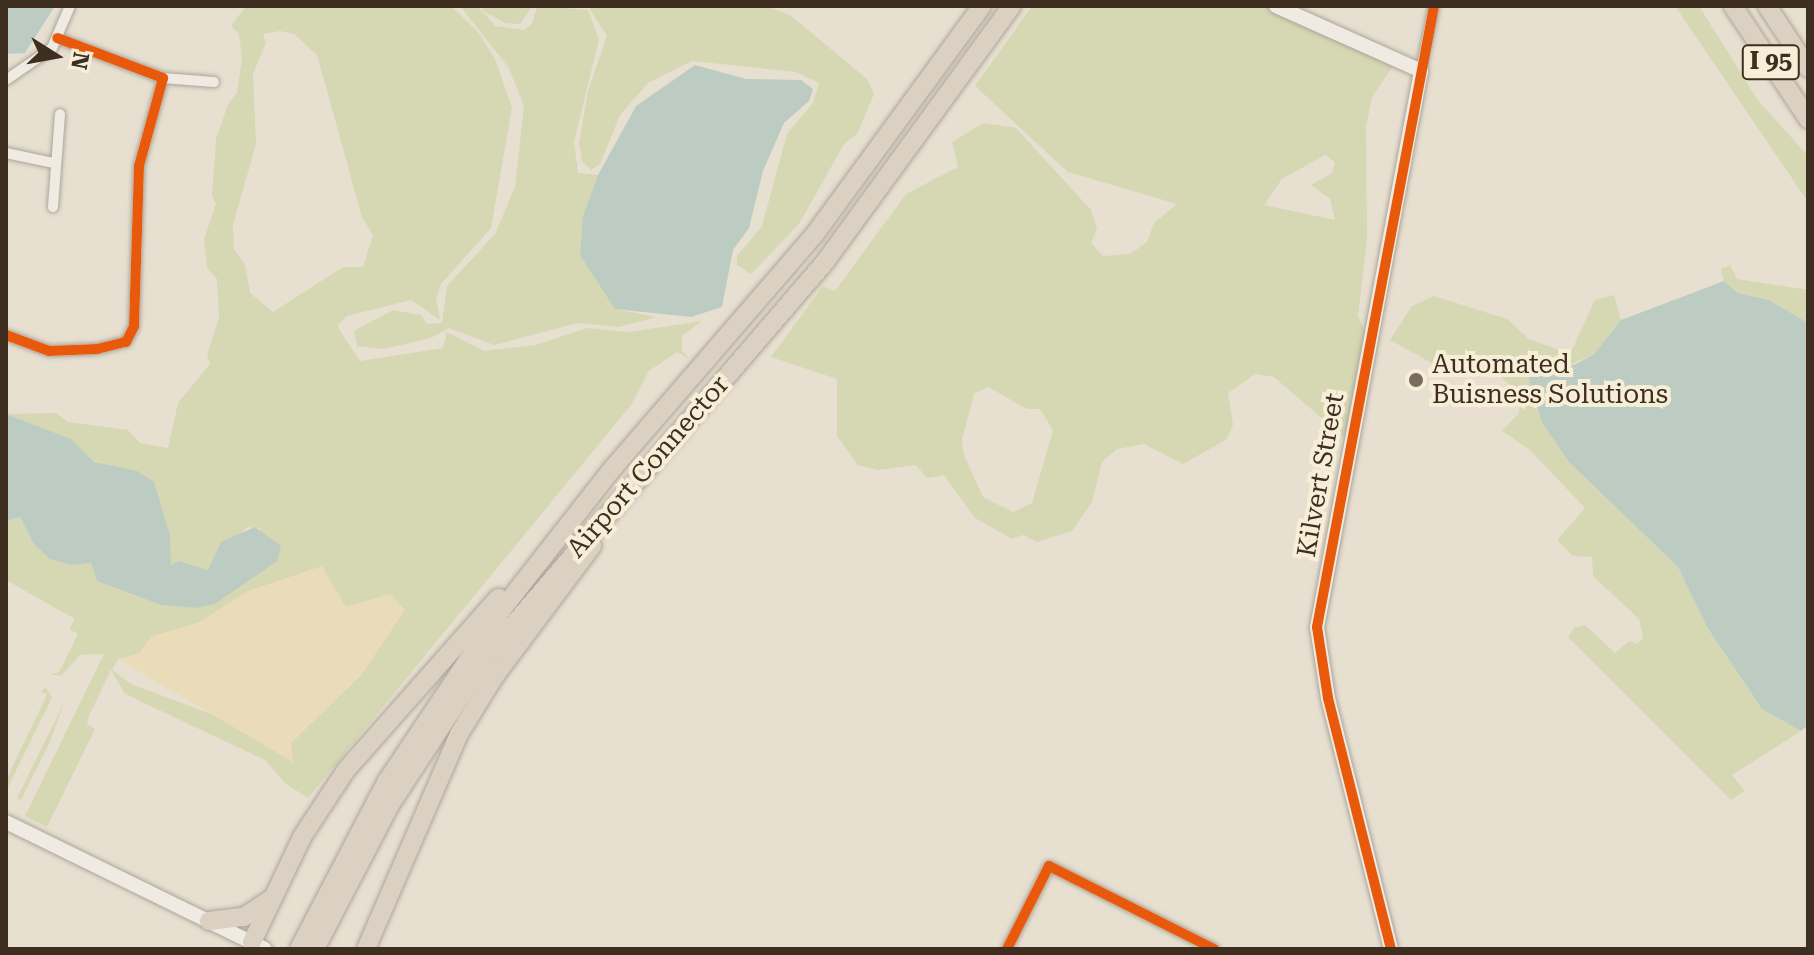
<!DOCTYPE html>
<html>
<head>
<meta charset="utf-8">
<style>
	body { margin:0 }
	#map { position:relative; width:1814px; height:955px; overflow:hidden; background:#e7e0d1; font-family:"Roboto Serif",serif }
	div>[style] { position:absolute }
	.green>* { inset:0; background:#d6d7b3 }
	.sand>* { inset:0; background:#eadcb9 }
	.water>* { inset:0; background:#bcccc2 }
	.roads { filter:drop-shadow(0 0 2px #ada599) drop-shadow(0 0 2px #ada599) }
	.street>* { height:10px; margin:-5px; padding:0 5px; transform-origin:5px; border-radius:5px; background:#efebe3 }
	.secondary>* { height:14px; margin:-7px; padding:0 7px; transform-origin:7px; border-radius:7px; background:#efebe3 }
	.highway>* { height:18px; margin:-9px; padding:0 9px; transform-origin:9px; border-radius:9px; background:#dad1c2 }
	.cycleway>* { height:10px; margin:-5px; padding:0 5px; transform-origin:5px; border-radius:5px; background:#e8590c }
	.dots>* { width:22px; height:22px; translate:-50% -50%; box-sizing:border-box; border:4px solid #f7eed8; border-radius:50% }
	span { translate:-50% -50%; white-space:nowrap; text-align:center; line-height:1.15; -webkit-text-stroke:8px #f7eed8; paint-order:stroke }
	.shield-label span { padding:2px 6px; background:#f7eed8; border:2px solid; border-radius:6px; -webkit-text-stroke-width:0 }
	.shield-label { font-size:24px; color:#3d2e20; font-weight:700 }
	.poi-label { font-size:26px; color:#3d2e20 }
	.left { translate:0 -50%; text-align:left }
	.street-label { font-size:26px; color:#3d2e20 }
	.frame { position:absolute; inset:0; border:8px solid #3d2e20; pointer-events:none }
	.north { position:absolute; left:16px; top:16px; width:80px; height:80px; -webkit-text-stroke:6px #f7eed8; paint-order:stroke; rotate:101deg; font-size:22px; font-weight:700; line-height:32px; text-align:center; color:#3d2e20 }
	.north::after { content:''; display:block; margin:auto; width:28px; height:36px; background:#3d2e20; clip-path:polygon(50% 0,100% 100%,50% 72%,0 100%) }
</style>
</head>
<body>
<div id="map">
	<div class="green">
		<div style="clip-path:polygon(evenodd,246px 6px,451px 6px,478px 32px,495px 59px,512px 108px,491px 228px,441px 284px,436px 298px,440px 320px,411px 300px,347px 316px,337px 326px,360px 361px,443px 348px,447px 332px,484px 351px,536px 345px,587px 328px,629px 332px,702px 321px,682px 336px,682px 350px,689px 359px,677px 352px,649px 371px,631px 405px,308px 798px,286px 784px,265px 760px,125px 694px,111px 670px,89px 716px,87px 724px,95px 729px,47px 827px,25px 816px,104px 654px,80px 655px,61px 676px,50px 674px,59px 672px,78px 634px,69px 629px,75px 619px,6px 580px,6px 521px,20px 517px,33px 543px,72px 565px,92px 563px,97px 581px,161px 605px,195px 608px,261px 528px,247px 527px,208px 570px,179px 561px,174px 566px,168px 561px,170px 536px,103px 465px,83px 456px,71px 439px,6px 414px,56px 413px,68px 422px,128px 430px,140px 443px,168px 448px,178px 403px,210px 364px,207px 355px,219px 318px,217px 279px,207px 268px,204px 239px,216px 204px,212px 195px,216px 139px,228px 104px,237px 93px,242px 58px,239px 34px,231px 26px,246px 6px,280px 31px,294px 34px,317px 55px,362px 217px,373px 235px,363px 267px,343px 267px,273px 312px,250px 293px,245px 265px,234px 249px,233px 225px,256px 144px,253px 74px,266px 43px,263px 34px,280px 31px,246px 6px,248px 591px,346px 607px,390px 594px,404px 610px,362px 674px,291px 743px,292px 761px,216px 716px,131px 684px,112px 670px,118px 659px,139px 654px,151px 637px,200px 622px,248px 591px)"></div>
		<div style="clip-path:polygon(460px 6px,478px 6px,495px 26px,524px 30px,532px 24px,537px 6px,588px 10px,599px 39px,574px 142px,578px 173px,598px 175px,583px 217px,615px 309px,657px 317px,619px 327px,578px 323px,494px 345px,449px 328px,431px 338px,384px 349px,357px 346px,354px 331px,393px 310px,421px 315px,427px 324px,442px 323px,447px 286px,495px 234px,515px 187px,524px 106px,509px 68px)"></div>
		<div style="clip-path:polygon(483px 6px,532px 6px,520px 24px,505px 23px,483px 11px)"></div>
		<div style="clip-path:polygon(588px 6px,766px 6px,790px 15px,867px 79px,874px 94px,857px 134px,844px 144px,799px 224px,751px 274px,737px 265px,737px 256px,762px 226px,787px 134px,813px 103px,819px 83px,796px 72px,692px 61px,648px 83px,620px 115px,600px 164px,591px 170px,582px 161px,579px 143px,588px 91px,607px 36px)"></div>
		<div style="clip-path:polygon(evenodd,1032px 6px,1266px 6px,1393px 66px,1372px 97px,1366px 127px,1367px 240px,1358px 316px,1368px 338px,1346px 439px,1274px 377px,1255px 374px,1228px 393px,1233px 425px,1226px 440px,1183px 464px,1144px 444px,1117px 449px,1102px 462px,1092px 502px,1072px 531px,1037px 542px,1023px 535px,1012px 539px,975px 518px,944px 475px,927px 478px,916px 465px,878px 470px,858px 465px,837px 436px,837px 379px,771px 357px,823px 286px,835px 291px,906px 194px,958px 167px,952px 142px,983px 123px,1016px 128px,1091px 210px,1097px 229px,1091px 243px,1103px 256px,1130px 254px,1147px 242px,1154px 223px,1177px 204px,1068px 172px,975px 86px,1032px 6px,1325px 155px,1335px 162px,1332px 173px,1311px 185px,1330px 199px,1335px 220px,1264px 205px,1282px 179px,1325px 155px,1032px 6px,988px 387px,1027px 409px,1040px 409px,1053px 430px,1032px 503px,1013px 512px,983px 497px,964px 455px,962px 440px,974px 394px,988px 387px)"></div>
		<div style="clip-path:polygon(1675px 6px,1699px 6px,1757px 99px,1808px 156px,1808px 202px)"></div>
		<div style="clip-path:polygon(1730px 265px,1737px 279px,1808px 290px,1808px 323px,1769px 300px,1738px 293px,1724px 281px,1721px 269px)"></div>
		<div style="clip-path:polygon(1614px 295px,1621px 320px,1594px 354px,1550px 374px,1528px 368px,1527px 372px,1542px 423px,1569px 462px,1678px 567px,1707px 627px,1762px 709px,1801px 731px,1732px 775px,1745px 791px,1731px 800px,1568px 637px,1574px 628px,1585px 625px,1615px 653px,1629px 641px,1637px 644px,1643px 638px,1639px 619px,1593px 576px,1592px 557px,1573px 556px,1557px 540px,1585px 508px,1530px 450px,1502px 431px,1519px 413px,1521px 395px,1492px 369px,1458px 366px,1450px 373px,1390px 340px,1412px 306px,1434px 296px,1507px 319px,1529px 339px,1570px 354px,1595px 300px)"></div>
		<div style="clip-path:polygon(46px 687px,52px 698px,6px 791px,6px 780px,47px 695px,41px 691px)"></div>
		<div style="clip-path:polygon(64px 703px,49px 744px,21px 800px,17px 798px)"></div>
	</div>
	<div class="sand">
		<div style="clip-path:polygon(322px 566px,346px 607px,390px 594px,405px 610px,362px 673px,291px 743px,293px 762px,118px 659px,139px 654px,151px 637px,200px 622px,248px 591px)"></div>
	</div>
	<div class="water">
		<div style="clip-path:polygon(6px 6px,55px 6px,25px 53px,6px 54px)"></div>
		<div style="clip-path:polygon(695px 65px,746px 79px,801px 80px,813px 89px,809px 101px,784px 123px,763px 171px,749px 228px,733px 250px,722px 307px,691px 317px,615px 309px,580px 255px,583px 216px,598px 175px,636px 106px)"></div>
		<div style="clip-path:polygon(1724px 281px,1738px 293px,1769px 300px,1808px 323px,1808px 725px,1801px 731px,1762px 709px,1707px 627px,1678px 567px,1569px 462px,1542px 423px,1527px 372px,1527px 367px,1550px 374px,1576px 364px,1594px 354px,1621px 320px)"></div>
		<div style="clip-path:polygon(6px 414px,71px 439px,94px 462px,137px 471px,154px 482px,170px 536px,171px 565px,179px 561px,208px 570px,221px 542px,255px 527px,281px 546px,277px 561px,215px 604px,195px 608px,161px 605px,97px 581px,91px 563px,72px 565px,50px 559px,33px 543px,20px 517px,6px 521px)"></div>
	</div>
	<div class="roads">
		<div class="street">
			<div style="left:1421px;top:71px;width:66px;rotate:-78.7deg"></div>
			<div style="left:163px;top:78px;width:51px;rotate:4.5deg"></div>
			<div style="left:6px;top:80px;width:56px;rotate:-34.8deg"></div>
			<div style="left:52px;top:48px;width:46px;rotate:-66.8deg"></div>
			<div style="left:6px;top:153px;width:49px;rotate:11.8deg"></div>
			<div style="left:53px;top:207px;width:93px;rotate:-85.7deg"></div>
			<div style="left:6px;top:335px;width:46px;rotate:20.4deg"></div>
			<div style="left:49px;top:351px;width:48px;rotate:-2.4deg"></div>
			<div style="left:97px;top:349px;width:30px;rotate:-14deg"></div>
			<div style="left:126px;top:342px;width:18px;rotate:-63deg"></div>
			<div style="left:134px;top:326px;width:160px;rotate:-88.2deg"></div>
			<div style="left:139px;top:166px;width:91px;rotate:-74.7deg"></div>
			<div style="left:163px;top:78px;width:113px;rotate:-159.3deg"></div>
			<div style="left:1007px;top:949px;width:93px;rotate:-63.2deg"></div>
			<div style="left:1049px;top:866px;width:185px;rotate:26.7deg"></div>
		</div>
		<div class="secondary">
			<div style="left:1276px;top:6px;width:159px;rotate:24.1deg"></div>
			<div style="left:1421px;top:71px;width:566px;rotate:100.59deg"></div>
			<div style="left:1317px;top:627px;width:72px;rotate:81.2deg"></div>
			<div style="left:1328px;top:698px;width:259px;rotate:75.9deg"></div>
			<div style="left:6px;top:822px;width:288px;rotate:26.1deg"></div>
		</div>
		<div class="highway">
			<div style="left:1733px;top:6px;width:136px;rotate:56.4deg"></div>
			<div style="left:1767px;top:6px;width:74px;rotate:56.5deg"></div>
			<div style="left:209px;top:921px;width:35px;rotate:-7deg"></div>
			<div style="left:244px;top:917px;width:30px;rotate:-34deg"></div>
			<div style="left:252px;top:942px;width:116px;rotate:-64.5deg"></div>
			<div style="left:302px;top:837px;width:80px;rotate:-56.7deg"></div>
			<div style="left:346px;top:770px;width:230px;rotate:-48.5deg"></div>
			<div style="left:299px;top:949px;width:190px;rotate:-62.4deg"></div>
			<div style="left:387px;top:781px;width:203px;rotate:-56.2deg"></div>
			<div style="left:500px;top:612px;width:183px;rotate:-51.9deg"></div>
			<div style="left:613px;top:468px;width:309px;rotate:-49.2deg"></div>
			<div style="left:815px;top:234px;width:283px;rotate:-53.8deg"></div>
			<div style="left:315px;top:949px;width:162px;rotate:-62.5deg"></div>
			<div style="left:390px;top:805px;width:183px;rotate:-56.8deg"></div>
			<div style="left:490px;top:652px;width:514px;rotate:-49.34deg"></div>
			<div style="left:825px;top:262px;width:317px;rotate:-53.9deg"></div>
			<div style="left:366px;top:949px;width:234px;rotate:-66.6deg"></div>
			<div style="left:459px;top:734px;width:67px;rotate:-58.4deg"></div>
			<div style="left:494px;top:677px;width:164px;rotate:-53.2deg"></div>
		</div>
	</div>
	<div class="cycleway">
		<div style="left:6px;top:335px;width:46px;rotate:20.4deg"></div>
		<div style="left:49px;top:351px;width:48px;rotate:-2.4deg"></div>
		<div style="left:97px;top:349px;width:30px;rotate:-14deg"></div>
		<div style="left:126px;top:342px;width:18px;rotate:-63deg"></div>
		<div style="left:134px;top:326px;width:160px;rotate:-88.2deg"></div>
		<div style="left:139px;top:166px;width:91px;rotate:-74.7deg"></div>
		<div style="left:163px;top:78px;width:113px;rotate:-159.3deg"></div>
		<div style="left:1007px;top:949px;width:93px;rotate:-63.2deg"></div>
		<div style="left:1049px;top:866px;width:185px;rotate:26.7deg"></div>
		<div style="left:1391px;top:949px;width:259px;rotate:-104.1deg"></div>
		<div style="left:1328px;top:698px;width:72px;rotate:-98.8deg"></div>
		<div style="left:1317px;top:627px;width:632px;rotate:-79.33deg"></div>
	</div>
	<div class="dots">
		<div style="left:1416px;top:380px;background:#786c5e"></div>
	</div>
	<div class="shield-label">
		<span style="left:1771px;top:62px">I 95</span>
	</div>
	<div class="poi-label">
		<span class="left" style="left:1432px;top:380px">Automated<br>Buisness Solutions</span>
	</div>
	<div class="street-label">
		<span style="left:648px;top:467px;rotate:-49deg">Airport Connector</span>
		<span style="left:1321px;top:475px;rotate:-80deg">Kilvert Street</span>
	</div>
	<div class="frame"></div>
	<div class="north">N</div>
</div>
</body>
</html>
